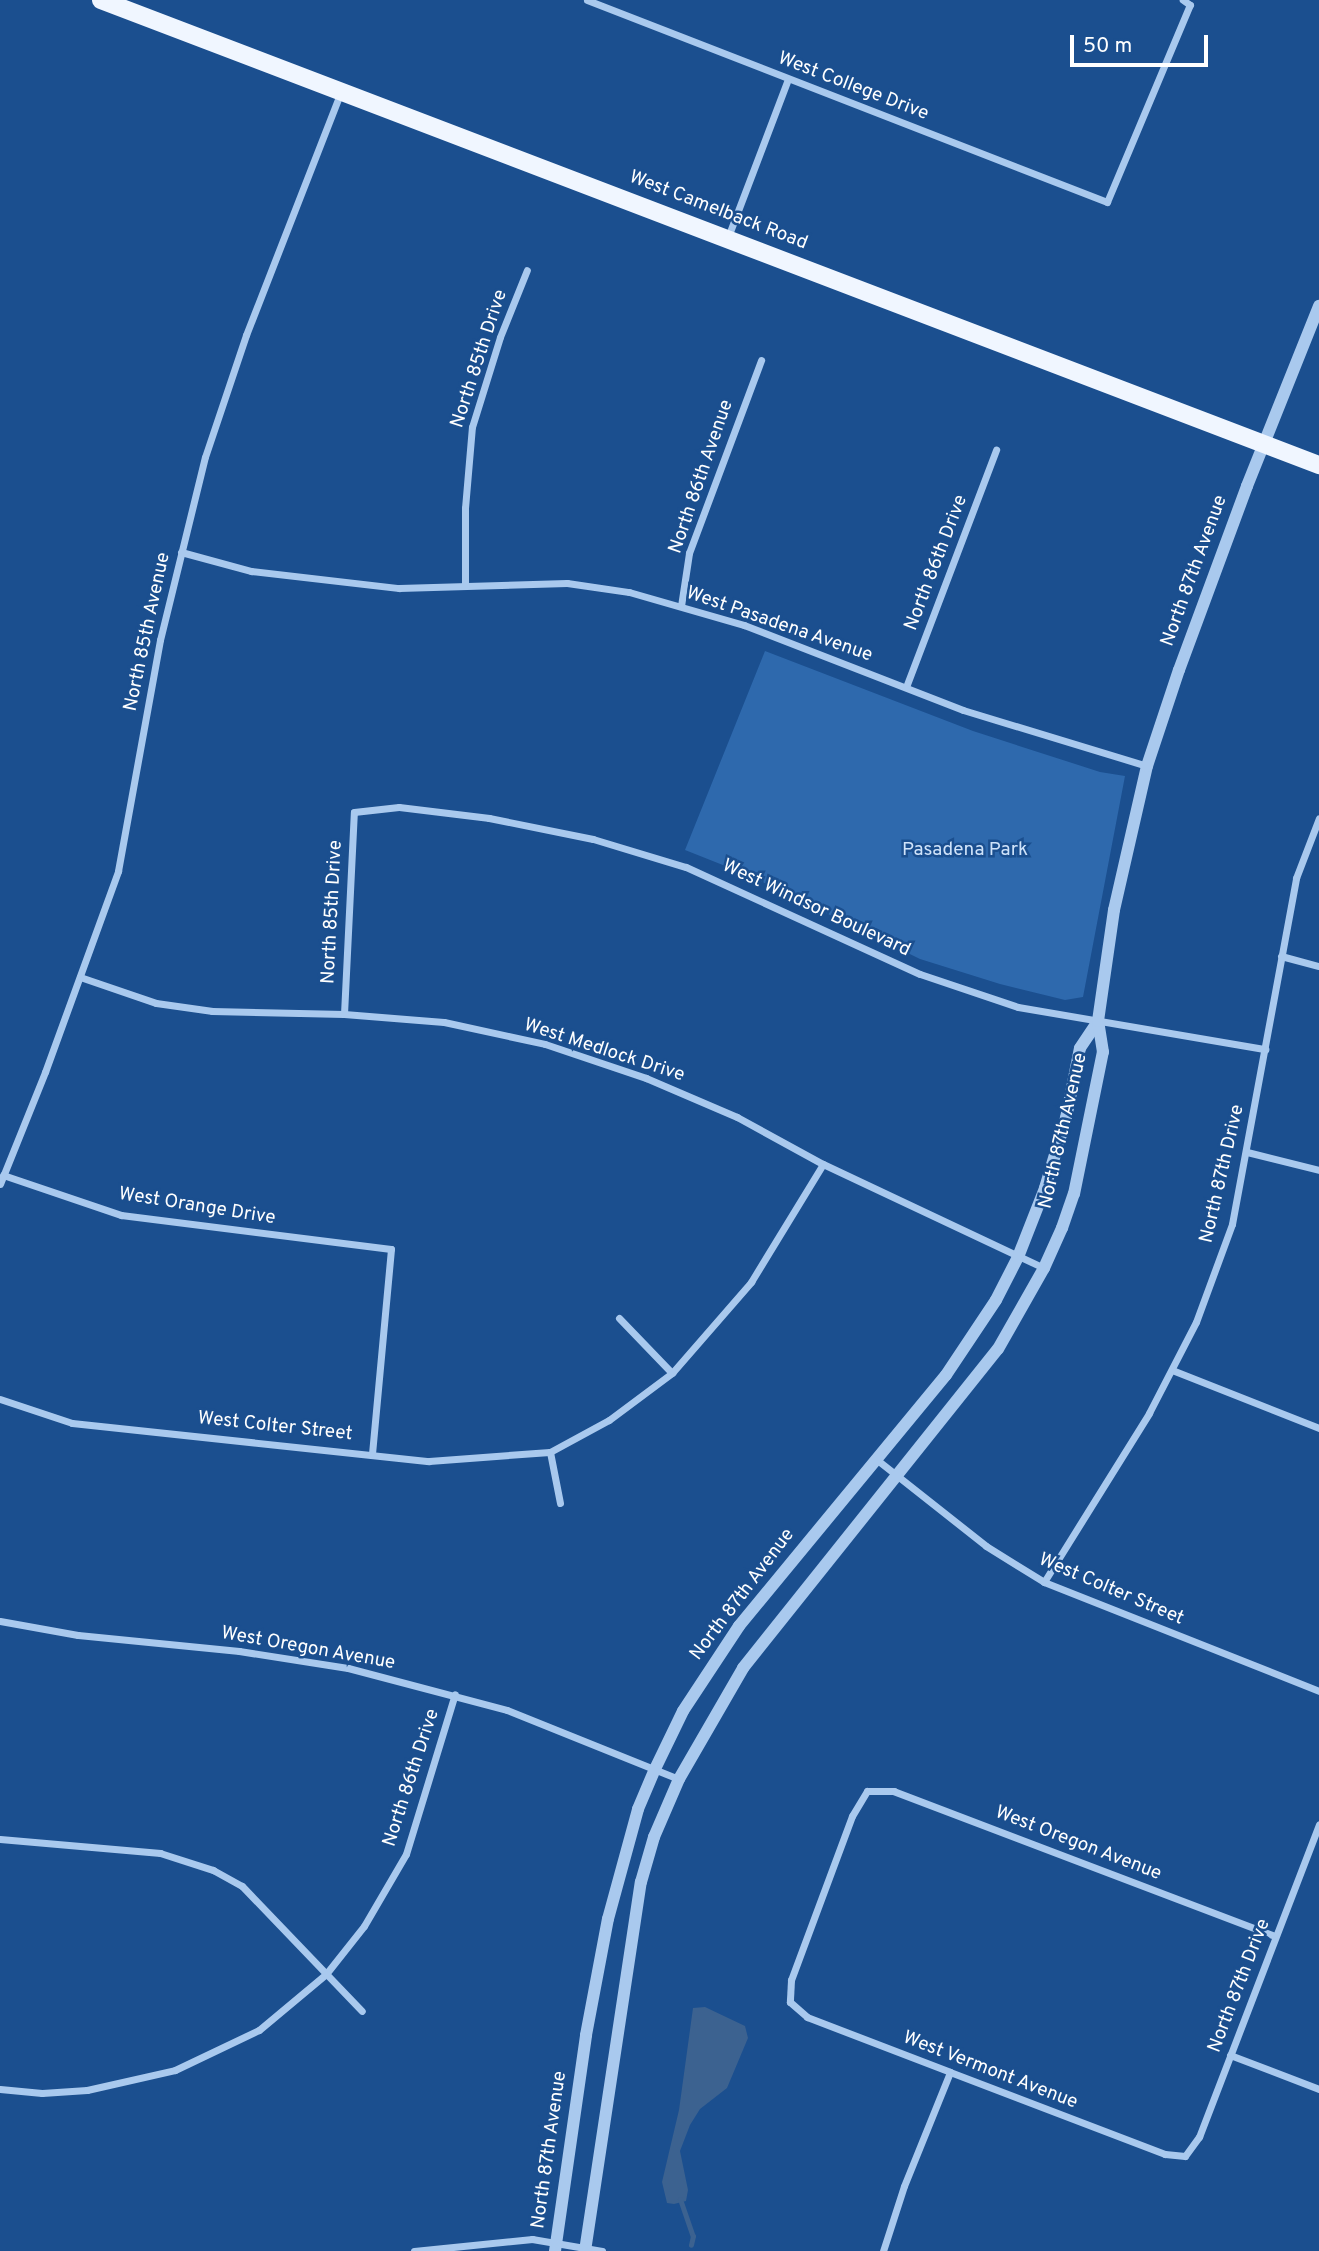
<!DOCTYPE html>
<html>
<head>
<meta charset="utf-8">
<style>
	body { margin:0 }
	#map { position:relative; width:1319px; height:2251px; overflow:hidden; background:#1b4f8f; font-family:Overpass,sans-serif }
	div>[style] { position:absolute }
	.green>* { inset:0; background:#2e69ad }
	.water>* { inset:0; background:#3c6290 }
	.stream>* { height:5px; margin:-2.5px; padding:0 2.5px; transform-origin:2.5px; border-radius:2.5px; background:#3c6290 }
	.minor>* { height:7px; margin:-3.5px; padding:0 3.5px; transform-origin:3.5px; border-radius:3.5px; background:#a9c9ee }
	.tertiary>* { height:12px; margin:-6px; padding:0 6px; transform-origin:6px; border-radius:6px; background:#a9c9ee }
	.primary>* { height:18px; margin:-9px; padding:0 9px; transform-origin:9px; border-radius:9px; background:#f0f6ff }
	span { translate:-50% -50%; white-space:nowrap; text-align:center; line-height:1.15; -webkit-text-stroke:5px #1b4f8f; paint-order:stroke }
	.street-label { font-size:19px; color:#fff }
	.park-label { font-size:19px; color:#cfe3fa }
	.scale { position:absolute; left:1070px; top:35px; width:138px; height:32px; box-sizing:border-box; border:4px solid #fff; border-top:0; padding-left:9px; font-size:21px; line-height:24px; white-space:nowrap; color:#fff; -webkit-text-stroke:5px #1b4f8f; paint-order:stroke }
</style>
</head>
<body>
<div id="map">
	<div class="green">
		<div style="clip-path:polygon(765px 651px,973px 731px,1100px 772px,1125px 776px,1083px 997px,1065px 1000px,1000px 984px,920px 959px,748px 875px,685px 850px)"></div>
	</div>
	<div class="water">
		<div style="clip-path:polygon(705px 2007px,745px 2026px,748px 2038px,727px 2088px,700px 2109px,690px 2125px,680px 2151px,688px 2190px,686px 2201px,674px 2204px,667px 2203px,662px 2182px,679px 2110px,693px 2008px)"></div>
	</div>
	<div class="stream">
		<div style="left:680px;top:2199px;width:39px;rotate:71deg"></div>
		<div style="left:693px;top:2236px;width:9px;rotate:103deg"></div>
	</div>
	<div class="minor">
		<div style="left:587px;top:0;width:558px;rotate:21.23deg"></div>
		<div style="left:1107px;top:202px;width:214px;rotate:-67.2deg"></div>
		<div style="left:1190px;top:5px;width:9px;rotate:-144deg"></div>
		<div style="left:728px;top:237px;width:169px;rotate:-69.2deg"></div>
		<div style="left:181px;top:552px;width:73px;rotate:15.2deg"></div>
		<div style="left:251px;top:571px;width:149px;rotate:6.6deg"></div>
		<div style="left:399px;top:588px;width:168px;rotate:-1.7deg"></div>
		<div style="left:567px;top:583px;width:63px;rotate:8.3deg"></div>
		<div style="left:629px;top:592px;width:120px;rotate:16deg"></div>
		<div style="left:744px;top:625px;width:235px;rotate:21.2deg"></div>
		<div style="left:963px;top:710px;width:192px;rotate:16.9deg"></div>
		<div style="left:465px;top:584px;width:76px;rotate:-90deg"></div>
		<div style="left:465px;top:508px;width:81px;rotate:-85.1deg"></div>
		<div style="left:472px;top:427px;width:94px;rotate:-72.7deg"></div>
		<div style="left:500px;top:337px;width:72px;rotate:-68.1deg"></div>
		<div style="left:681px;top:606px;width:54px;rotate:-81.4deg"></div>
		<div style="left:689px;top:553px;width:206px;rotate:-69.5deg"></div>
		<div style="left:906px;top:687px;width:254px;rotate:-69.2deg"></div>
		<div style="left:1281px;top:956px;width:39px;rotate:15deg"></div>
		<div style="left:80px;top:977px;width:80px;rotate:18.9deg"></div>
		<div style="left:156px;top:1003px;width:57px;rotate:8.1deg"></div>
		<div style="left:212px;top:1011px;width:132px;rotate:1.3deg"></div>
		<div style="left:344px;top:1014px;width:100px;rotate:4.6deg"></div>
		<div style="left:444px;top:1022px;width:103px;rotate:12.3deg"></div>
		<div style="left:545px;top:1044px;width:107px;rotate:18.6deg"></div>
		<div style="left:646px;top:1078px;width:99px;rotate:23.2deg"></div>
		<div style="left:737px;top:1117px;width:98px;rotate:28.7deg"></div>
		<div style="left:823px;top:1164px;width:244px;rotate:25.2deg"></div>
		<div style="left:344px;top:1014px;width:202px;rotate:-87.2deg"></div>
		<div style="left:354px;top:812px;width:45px;rotate:-6.3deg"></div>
		<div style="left:399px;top:807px;width:91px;rotate:7deg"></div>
		<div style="left:489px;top:818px;width:106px;rotate:11.4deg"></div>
		<div style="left:593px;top:839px;width:97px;rotate:16.8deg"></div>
		<div style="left:686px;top:867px;width:257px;rotate:24.6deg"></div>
		<div style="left:920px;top:974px;width:103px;rotate:18.6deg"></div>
		<div style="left:1018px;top:1007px;width:251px;rotate:9.7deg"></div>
		<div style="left:1247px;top:1152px;width:74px;rotate:14deg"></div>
		<div style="left:3px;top:1175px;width:125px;rotate:18.7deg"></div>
		<div style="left:121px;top:1215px;width:272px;rotate:7.2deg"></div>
		<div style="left:391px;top:1249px;width:206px;rotate:95.3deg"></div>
		<div style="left:0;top:1184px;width:121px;rotate:-68.1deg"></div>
		<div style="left:45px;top:1072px;width:214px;rotate:-70deg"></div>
		<div style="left:118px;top:871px;width:235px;rotate:-79.7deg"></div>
		<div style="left:160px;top:640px;width:188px;rotate:-76.2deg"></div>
		<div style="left:205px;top:457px;width:129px;rotate:-71.4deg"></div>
		<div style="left:246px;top:335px;width:262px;rotate:-68.7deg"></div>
		<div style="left:619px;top:1318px;width:76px;rotate:46.1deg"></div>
		<div style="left:1172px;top:1370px;width:158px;rotate:21.5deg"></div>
		<div style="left:0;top:1399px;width:76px;rotate:18.4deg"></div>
		<div style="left:72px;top:1423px;width:359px;rotate:6.1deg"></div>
		<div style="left:429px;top:1461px;width:121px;rotate:-4.3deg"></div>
		<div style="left:550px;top:1452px;width:67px;rotate:-28.5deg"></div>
		<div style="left:609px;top:1420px;width:79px;rotate:-36.7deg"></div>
		<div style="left:672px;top:1373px;width:121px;rotate:-49deg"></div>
		<div style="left:751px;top:1282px;width:138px;rotate:-58.6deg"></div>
		<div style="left:550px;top:1452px;width:52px;rotate:78.9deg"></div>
		<div style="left:876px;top:1459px;width:140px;rotate:38.3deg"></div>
		<div style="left:986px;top:1546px;width:68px;rotate:31.8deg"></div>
		<div style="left:1044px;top:1582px;width:296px;rotate:21.6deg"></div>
		<div style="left:1044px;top:1582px;width:199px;rotate:-58.1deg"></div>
		<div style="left:1149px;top:1413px;width:102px;rotate:-62.7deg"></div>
		<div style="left:1196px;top:1322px;width:104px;rotate:-69.8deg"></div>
		<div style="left:1232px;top:1224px;width:352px;rotate:-79.5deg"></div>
		<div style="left:1296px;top:878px;width:64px;rotate:-69deg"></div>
		<div style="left:0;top:1621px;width:79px;rotate:10.2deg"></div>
		<div style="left:78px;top:1635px;width:162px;rotate:5.7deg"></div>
		<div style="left:239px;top:1651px;width:110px;rotate:8.9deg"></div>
		<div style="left:348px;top:1668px;width:164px;rotate:14.8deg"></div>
		<div style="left:507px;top:1710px;width:185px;rotate:21.9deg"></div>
		<div style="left:0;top:1839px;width:161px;rotate:5deg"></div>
		<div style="left:160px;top:1853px;width:56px;rotate:17.8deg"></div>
		<div style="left:213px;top:1870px;width:33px;rotate:29deg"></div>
		<div style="left:242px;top:1886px;width:173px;rotate:46.2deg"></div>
		<div style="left:1275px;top:1936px;width:408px;rotate:-159.2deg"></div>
		<div style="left:894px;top:1791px;width:27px;rotate:180deg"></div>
		<div style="left:867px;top:1791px;width:29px;rotate:121deg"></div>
		<div style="left:852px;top:1816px;width:175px;rotate:110.4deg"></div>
		<div style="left:791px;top:1980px;width:22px;rotate:93deg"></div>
		<div style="left:790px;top:2002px;width:23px;rotate:41deg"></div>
		<div style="left:807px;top:2017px;width:153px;rotate:21deg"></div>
		<div style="left:950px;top:2072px;width:230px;rotate:20.9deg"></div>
		<div style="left:1165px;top:2154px;width:20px;rotate:6deg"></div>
		<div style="left:1185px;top:2156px;width:24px;rotate:-54deg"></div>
		<div style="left:1199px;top:2137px;width:335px;rotate:-69deg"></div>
		<div style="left:1230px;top:2055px;width:95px;rotate:20.9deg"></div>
		<div style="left:0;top:2089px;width:42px;rotate:5.4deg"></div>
		<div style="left:42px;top:2093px;width:45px;rotate:-3.8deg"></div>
		<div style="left:87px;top:2090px;width:90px;rotate:-12.8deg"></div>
		<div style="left:175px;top:2070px;width:93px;rotate:-25.5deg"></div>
		<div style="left:259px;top:2030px;width:87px;rotate:-39.9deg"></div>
		<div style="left:326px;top:1974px;width:61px;rotate:-51.6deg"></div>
		<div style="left:364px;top:1926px;width:83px;rotate:-59.7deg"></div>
		<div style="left:406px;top:1854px;width:167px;rotate:-73deg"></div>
		<div style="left:414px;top:2251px;width:119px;rotate:-5.8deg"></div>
		<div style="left:532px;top:2239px;width:71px;rotate:9.7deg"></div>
		<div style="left:883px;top:2251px;width:68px;rotate:-72.1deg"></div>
		<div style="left:904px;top:2186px;width:123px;rotate:-68deg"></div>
	</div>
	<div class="tertiary">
		<div style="left:555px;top:2251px;width:218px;rotate:-81.8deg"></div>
		<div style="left:586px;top:2035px;width:118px;rotate:-79.3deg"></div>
		<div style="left:608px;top:1919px;width:114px;rotate:-74.7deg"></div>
		<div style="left:638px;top:1809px;width:43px;rotate:-67deg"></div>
		<div style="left:655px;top:1769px;width:64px;rotate:-64.2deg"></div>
		<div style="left:683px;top:1711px;width:102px;rotate:-56.6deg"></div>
		<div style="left:739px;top:1626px;width:325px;rotate:-50.5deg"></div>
		<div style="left:946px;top:1375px;width:90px;rotate:-56.3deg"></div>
		<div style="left:996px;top:1300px;width:48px;rotate:-62.9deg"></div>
		<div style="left:1018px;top:1257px;width:74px;rotate:-68.6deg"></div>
		<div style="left:1045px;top:1188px;width:73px;rotate:-73.3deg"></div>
		<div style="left:1066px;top:1118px;width:71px;rotate:-78.7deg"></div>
		<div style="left:1080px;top:1048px;width:32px;rotate:-56deg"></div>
		<div style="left:585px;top:2251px;width:373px;rotate:-81.4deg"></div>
		<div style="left:641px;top:1882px;width:47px;rotate:-73.9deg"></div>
		<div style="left:654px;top:1837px;width:63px;rotate:-66.7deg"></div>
		<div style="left:679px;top:1779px;width:128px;rotate:-60deg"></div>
		<div style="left:743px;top:1668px;width:408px;rotate:-51.4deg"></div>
		<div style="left:998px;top:1349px;width:93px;rotate:-60.4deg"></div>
		<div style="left:1044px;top:1268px;width:44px;rotate:-65.8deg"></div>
		<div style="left:1062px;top:1228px;width:36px;rotate:-71deg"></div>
		<div style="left:1074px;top:1194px;width:145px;rotate:-78.5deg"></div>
		<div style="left:1103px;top:1052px;width:31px;rotate:-99deg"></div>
		<div style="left:1098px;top:1021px;width:112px;rotate:-81.8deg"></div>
		<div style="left:1114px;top:910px;width:148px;rotate:-77.1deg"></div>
		<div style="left:1147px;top:766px;width:101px;rotate:-71.6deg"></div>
		<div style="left:1179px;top:670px;width:196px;rotate:-69.7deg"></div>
		<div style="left:1247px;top:486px;width:194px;rotate:-68.2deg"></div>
	</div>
	<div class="primary">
		<div style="left:101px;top:0;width:1304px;rotate:20.9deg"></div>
	</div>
	<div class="street-label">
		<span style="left:853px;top:87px;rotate:21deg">West College Drive</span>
		<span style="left:718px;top:211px;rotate:21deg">West Camelback Road</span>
		<span style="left:480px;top:359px;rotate:-72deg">North 85th Drive</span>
		<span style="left:702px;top:477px;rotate:-71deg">North 86th Avenue</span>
		<span style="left:937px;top:563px;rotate:-69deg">North 86th Drive</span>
		<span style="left:1195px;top:571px;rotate:-70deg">North 87th Avenue</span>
		<span style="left:779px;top:625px;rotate:19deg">West Pasadena Avenue</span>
		<span style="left:148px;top:632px;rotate:-78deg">North 85th Avenue</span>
		<span style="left:816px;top:909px;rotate:25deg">West Windsor Boulevard</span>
		<span style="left:333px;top:912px;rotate:-87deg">North 85th Drive</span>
		<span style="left:604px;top:1051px;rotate:18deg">West Medlock Drive</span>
		<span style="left:1064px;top:1131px;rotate:-77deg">North 87th Avenue</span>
		<span style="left:1223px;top:1174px;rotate:-77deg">North 87th Drive</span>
		<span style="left:197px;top:1207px;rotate:9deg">West Orange Drive</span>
		<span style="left:275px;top:1427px;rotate:6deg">West Colter Street</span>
		<span style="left:1111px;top:1590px;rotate:23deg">West Colter Street</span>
		<span style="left:743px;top:1595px;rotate:-53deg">North 87th Avenue</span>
		<span style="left:308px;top:1649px;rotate:10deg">West Oregon Avenue</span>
		<span style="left:412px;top:1778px;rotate:-72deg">North 86th Drive</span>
		<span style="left:1078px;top:1844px;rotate:21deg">West Oregon Avenue</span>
		<span style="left:1240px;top:1986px;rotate:-69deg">North 87th Drive</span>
		<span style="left:990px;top:2071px;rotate:21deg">West Vermont Avenue</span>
		<span style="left:550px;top:2150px;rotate:-82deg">North 87th Avenue</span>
	</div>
	<div class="park-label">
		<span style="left:965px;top:851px">Pasadena Park</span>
	</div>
	<div class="scale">50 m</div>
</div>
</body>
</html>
